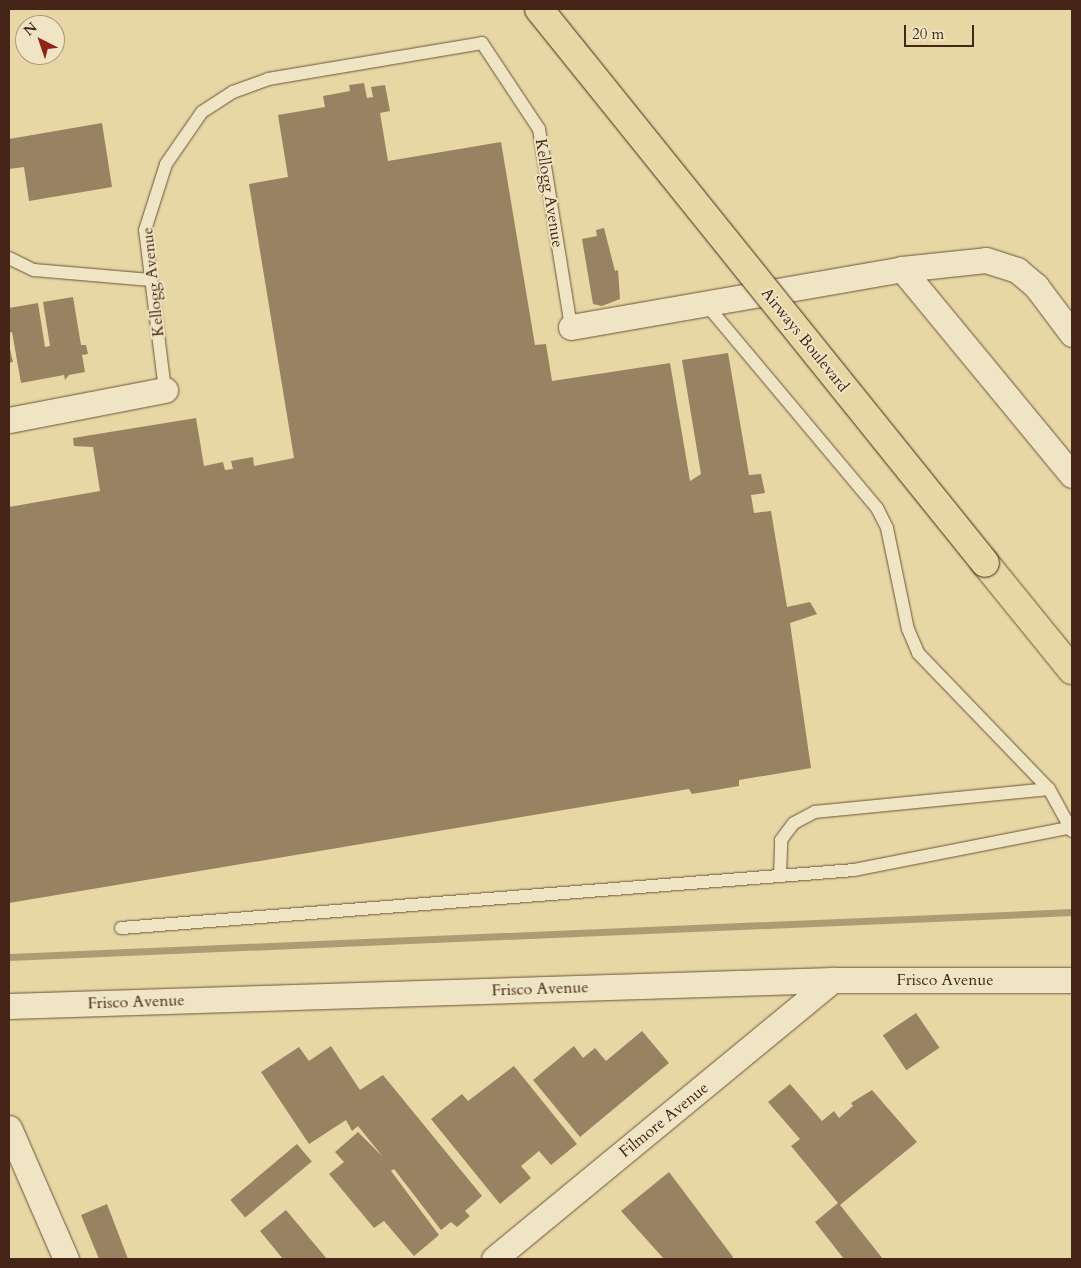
<!DOCTYPE html>
<html>
<head>
<meta charset="utf-8">
<style>
	body { margin:0 }
	#map { position:relative; width:1081px; height:1268px; overflow:hidden; background:#e7d7a5; font-family:Cardo,serif }
	div>[style] { position:absolute }
	.stream>* { height:7px; margin:-3.5px; padding:0 3.5px; transform-origin:3.5px; border-radius:3.5px; background:#b09a75 }
	.building>* { inset:0; background:#998261; transform-origin:0 0 }
	.roads { filter:drop-shadow(0 0 1px #6e523a) drop-shadow(0 0 1px #6e523a) }
	.lane>* { height:12px; margin:-6px; padding:0 6px; transform-origin:6px; border-radius:6px; background:#efe5c4 }
	.street>* { height:25px; margin:-12.5px; padding:0 12.5px; transform-origin:12.5px; border-radius:12.5px; background:#efe5c4 }
	.primary>* { height:28px; margin:-14px; padding:0 14px; transform-origin:14px; border-radius:14px; background:#e7d7a5 }
	.bridges { filter:drop-shadow(0 0 1px #452517) drop-shadow(0 0 1px #452517) }
	.primary-bridge>* { height:28px; margin:-14px; padding:0 14px; transform-origin:14px; border-radius:14px; background:#e7d7a5 }
	span { translate:-50% -50%; white-space:nowrap; text-align:center; line-height:1.15; -webkit-text-stroke:4px #efe5c4; paint-order:stroke }
	.street-label { font-size:16px; color:#452517 }
	.frame { position:absolute; inset:0; border:10px solid #452517; pointer-events:none }
	.north { position:absolute; left:15px; top:15px; width:50px; height:50px; box-sizing:border-box; background:#efe5c4; border:1px solid #ab987f; border-radius:50%; rotate:319deg; font-size:14px; font-weight:700; line-height:20px; text-align:center; color:#452517 }
	.north::after { content:''; display:block; margin:auto; width:18px; height:22px; background:#8f2418; clip-path:polygon(50% 0,100% 100%,50% 72%,0 100%) }
	.scale { position:absolute; left:904px; top:25px; width:70px; height:22px; box-sizing:border-box; border:2px solid #452517; border-top:0; padding-left:6px; font-size:15px; line-height:18px; white-space:nowrap; color:#452517; -webkit-text-stroke:4px #efe5c4; paint-order:stroke }
</style>
</head>
<body>
<div id="map">
	<div class="stream">
		<div style="left:9px;top:957px;width:1064px;rotate:-2.42deg"></div>
	</div>
	<div class="building">
		<div style="clip-path:polygon(364px 83px,367px 98px,373px 97px,371px 87px,385px 85px,390px 111px,380px 113px,388px 161px,501px 142px,535px 345px,546px 344px,552px 381px,670px 363px,690px 481px,701px 474px,682px 360px,728px 353px,749px 475px,761px 474px,765px 493px,751px 495px,754px 513px,771px 511px,787px 607px,810px 602px,817px 614px,790px 623px,811px 768px,739px 780px,739px 786px,692px 794px,689px 789px,9px 903px,9px 507px,100px 491px,93px 447px,74px 446px,73px 438px,196px 418px,204px 466px,223px 462px,225px 470px,233px 469px,231px 461px,253px 457px,254px 466px,294px 458px,249px 184px,288px 177px,278px 115px,325px 107px,323px 96px,350px 91px,349px 85px)"></div>
		<div style="clip-path:polygon(102px 123px,112px 187px,29px 201px,24px 167px,9px 169px,9px 139px)"></div>
		<div style="clip-path:polygon(604px 228px,615px 271px,618px 270px,620px 299px,602px 306px,593px 304px,582px 239px,597px 236px,596px 230px)"></div>
		<div style="clip-path:polygon(73px 297px,81px 345px,86px 345px,88px 354px,82px 355px,85px 372px,69px 375px,65px 380px,64px 375px,21px 383px,12px 332px,9px 333px,9px 308px,38px 303px,45px 347px,50px 346px,43px 302px)"></div>
		<div style="clip-path:polygon(9px 345px,13px 362px,9px 363px)"></div>
		<div style="left:916px;top:1013px;width:42px;height:40px;rotate:56deg"></div>
		<div style="clip-path:polygon(642px 1031px,669px 1063px,580px 1137px,533px 1080px,574px 1046px,583px 1058px,595px 1048px,606px 1061px)"></div>
		<div style="clip-path:polygon(331px 1046px,360px 1090px,383px 1075px,482px 1196px,465px 1211px,470px 1216px,457px 1227px,451px 1222px,441px 1230px,394px 1169px,391px 1171px,439px 1235px,414px 1256px,384px 1221px,374px 1228px,329px 1174px,344px 1162px,335px 1152px,358px 1132px,383px 1157px,358px 1126px,352px 1131px,346px 1120px,309px 1144px,261px 1072px,299px 1047px,309px 1061px)"></div>
		<div style="clip-path:polygon(514px 1066px,577px 1144px,551px 1165px,539px 1151px,521px 1166px,531px 1178px,500px 1204px,431px 1119px,462px 1094px,468px 1101px)"></div>
		<div style="clip-path:polygon(790px 1084px,822px 1121px,834px 1111px,839px 1118px,853px 1106px,851px 1103px,872px 1090px,917px 1142px,840px 1205px,883px 1259px,844px 1259px,815px 1222px,838px 1203px,791px 1146px,800px 1139px,768px 1102px)"></div>
		<div style="left:297px;top:1144px;width:23px;height:87px;rotate:50deg"></div>
		<div style="clip-path:polygon(669px 1172px,733px 1257px,731px 1259px,664px 1259px,621px 1211px)"></div>
		<div style="clip-path:polygon(107px 1204px,128px 1259px,99px 1259px,81px 1215px)"></div>
		<div style="clip-path:polygon(286px 1210px,327px 1259px,283px 1259px,260px 1231px)"></div>
	</div>
	<div class="roads">
		<div class="lane">
			<div style="left:9px;top:258px;width:28px;rotate:26deg"></div>
			<div style="left:34px;top:270px;width:117px;rotate:4.9deg"></div>
			<div style="left:705px;top:303px;width:268px;rotate:50deg"></div>
			<div style="left:877px;top:508px;width:22px;rotate:63deg"></div>
			<div style="left:887px;top:528px;width:103px;rotate:78.3deg"></div>
			<div style="left:908px;top:629px;width:26px;rotate:67deg"></div>
			<div style="left:918px;top:653px;width:189px;rotate:46.1deg"></div>
			<div style="left:1049px;top:789px;width:48px;rotate:61.3deg"></div>
			<div style="left:165px;top:390px;width:161px;rotate:-97.1deg"></div>
			<div style="left:145px;top:230px;width:69px;rotate:-72.3deg"></div>
			<div style="left:166px;top:164px;width:63px;rotate:-55.3deg"></div>
			<div style="left:202px;top:112px;width:37px;rotate:-33deg"></div>
			<div style="left:233px;top:92px;width:37px;rotate:-20deg"></div>
			<div style="left:268px;top:79px;width:217px;rotate:-9.5deg"></div>
			<div style="left:482px;top:43px;width:103px;rotate:56.5deg"></div>
			<div style="left:539px;top:129px;width:201px;rotate:80.8deg"></div>
			<div style="left:780px;top:876px;width:36px;rotate:-88deg"></div>
			<div style="left:781px;top:840px;width:21px;rotate:-53deg"></div>
			<div style="left:794px;top:823px;width:24px;rotate:-28deg"></div>
			<div style="left:815px;top:812px;width:235px;rotate:-5.6deg"></div>
			<div style="left:121px;top:928px;width:735px;rotate:-4.52deg"></div>
			<div style="left:854px;top:870px;width:219px;rotate:-11.1deg"></div>
		</div>
		<div class="street">
			<div style="left:902px;top:269px;width:267px;rotate:50.5deg"></div>
			<div style="left:571px;top:327px;width:336px;rotate:-9.9deg"></div>
			<div style="left:902px;top:269px;width:84px;rotate:-6.1deg"></div>
			<div style="left:986px;top:260px;width:33px;rotate:18deg"></div>
			<div style="left:1017px;top:270px;width:25px;rotate:40deg"></div>
			<div style="left:1036px;top:286px;width:60px;rotate:53.1deg"></div>
			<div style="left:9px;top:420px;width:159px;rotate:-10.9deg"></div>
			<div style="left:9px;top:1006px;width:824px;rotate:-1.81deg"></div>
			<div style="left:833px;top:980px;width:239px"></div>
			<div style="left:9px;top:1128px;width:143px;rotate:66.5deg"></div>
			<div style="left:494px;top:1259px;width:439px;rotate:-39.5deg"></div>
		</div>
		<div class="primary">
			<div style="left:985px;top:563px;width:138px;rotate:50.9deg"></div>
		</div>
	</div>
	<div class="bridges">
		<div class="primary-bridge">
			<div style="left:539px;top:9px;width:711px;rotate:51.16deg"></div>
		</div>
	</div>
	<div class="street-label">
		<span style="left:549px;top:193px;rotate:81deg">Kellogg Avenue</span>
		<span style="left:153px;top:282px;rotate:-96deg">Kellogg Avenue</span>
		<span style="left:805px;top:340px;rotate:51deg">Airways Boulevard</span>
		<span style="left:945px;top:980px">Frisco Avenue</span>
		<span style="left:540px;top:989px;rotate:-2deg">Frisco Avenue</span>
		<span style="left:136px;top:1002px;rotate:-2deg">Frisco Avenue</span>
		<span style="left:664px;top:1120px;rotate:-39deg">Filmore Avenue</span>
	</div>
	<div class="frame"></div>
	<div class="north">N</div>
	<div class="scale">20 m</div>
</div>
</body>
</html>
